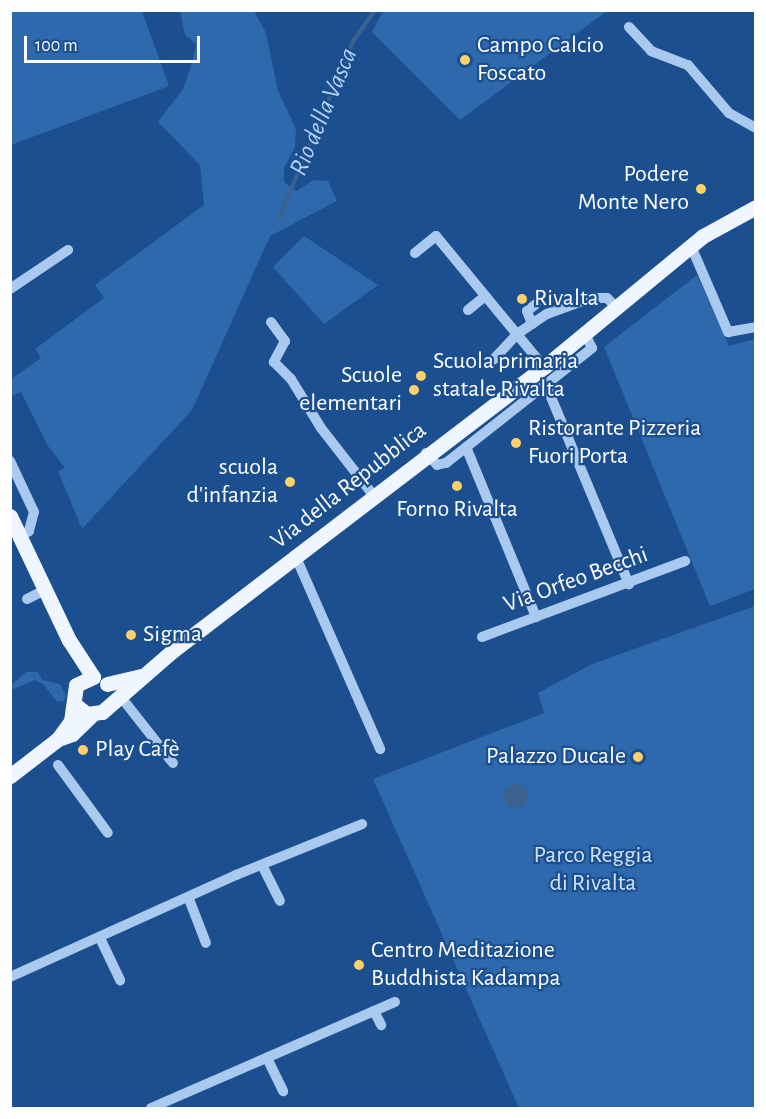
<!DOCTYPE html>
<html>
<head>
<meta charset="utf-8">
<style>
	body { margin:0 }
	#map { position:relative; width:766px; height:1119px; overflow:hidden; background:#1b4f8f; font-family:"Alegreya Sans",sans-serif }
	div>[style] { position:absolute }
	.green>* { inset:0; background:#2e69ad }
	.water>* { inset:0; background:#3c6290 }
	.round { border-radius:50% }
	.stream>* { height:4px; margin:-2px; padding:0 2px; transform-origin:2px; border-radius:2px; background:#3c6290 }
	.minor>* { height:10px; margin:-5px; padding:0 5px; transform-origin:5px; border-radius:5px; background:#a9c9ee }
	.major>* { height:15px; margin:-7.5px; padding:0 7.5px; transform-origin:7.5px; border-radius:7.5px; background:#f0f6ff }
	.dots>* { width:16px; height:16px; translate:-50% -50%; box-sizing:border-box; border:3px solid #1b4f8f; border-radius:50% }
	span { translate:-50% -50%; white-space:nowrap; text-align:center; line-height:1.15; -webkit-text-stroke:4.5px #1b4f8f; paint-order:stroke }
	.poi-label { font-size:24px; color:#fff }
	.left { translate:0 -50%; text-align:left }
	.right { translate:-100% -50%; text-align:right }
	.street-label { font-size:24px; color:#fff }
	.park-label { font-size:24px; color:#cfe3fa }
	.water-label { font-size:26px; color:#b5d3f5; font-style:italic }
	.frame { position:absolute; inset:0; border:12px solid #fff; pointer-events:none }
	.scale { position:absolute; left:24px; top:36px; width:176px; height:27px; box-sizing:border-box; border:3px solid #fff; border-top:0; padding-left:8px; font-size:18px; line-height:21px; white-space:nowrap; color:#fff; -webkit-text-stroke:4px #1b4f8f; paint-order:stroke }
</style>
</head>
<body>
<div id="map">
	<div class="green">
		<div style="clip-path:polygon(10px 11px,142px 11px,169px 86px,11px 145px)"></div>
		<div style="clip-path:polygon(180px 11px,254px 11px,266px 33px,278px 91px,296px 129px,295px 147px,284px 168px,284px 182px,296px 191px,314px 180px,328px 181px,337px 201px,270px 236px,192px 410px,82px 529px,58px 471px,65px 468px,48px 446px,21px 392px,11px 396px,11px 379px,41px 358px,35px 349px,104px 298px,95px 285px,204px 205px,200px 165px,158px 122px,183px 89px,192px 63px,196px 44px,185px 35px)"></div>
		<div style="clip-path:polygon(383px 11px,383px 10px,607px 11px,460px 120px,372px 32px)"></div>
		<div style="clip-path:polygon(304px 236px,378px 285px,324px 324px,273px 267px)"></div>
		<div style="clip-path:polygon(697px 275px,729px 346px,755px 339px,755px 589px,710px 606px,604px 347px)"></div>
		<div style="clip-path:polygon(755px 606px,755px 1108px,519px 1108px,373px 779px,544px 713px,538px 693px,592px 664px)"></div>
		<div style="clip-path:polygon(26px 672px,38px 672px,42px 680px,60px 684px,66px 696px,64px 701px,57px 702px,43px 684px,35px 680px,11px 690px,11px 685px)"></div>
	</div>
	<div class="water">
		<div class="round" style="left:504px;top:784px;width:24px;height:24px"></div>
	</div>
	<div class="stream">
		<div style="left:279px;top:218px;width:193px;rotate:-67.2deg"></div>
		<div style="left:354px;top:40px;width:37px;rotate:-55deg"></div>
	</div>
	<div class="minor">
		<div style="left:629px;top:27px;width:33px;rotate:47deg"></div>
		<div style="left:651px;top:51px;width:40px;rotate:21deg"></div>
		<div style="left:688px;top:65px;width:63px;rotate:49.5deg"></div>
		<div style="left:729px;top:113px;width:31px;rotate:29deg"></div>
		<div style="left:691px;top:246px;width:94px;rotate:66.7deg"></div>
		<div style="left:728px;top:332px;width:28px;rotate:-10deg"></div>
		<div style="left:415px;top:253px;width:27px;rotate:-39deg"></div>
		<div style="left:436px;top:236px;width:170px;rotate:50.5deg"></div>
		<div style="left:10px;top:289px;width:70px;rotate:-33.9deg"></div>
		<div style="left:468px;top:310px;width:22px;rotate:-39deg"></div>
		<div style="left:271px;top:322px;width:24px;rotate:54deg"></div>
		<div style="left:285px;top:341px;width:24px;rotate:118deg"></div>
		<div style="left:274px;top:362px;width:24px;rotate:45deg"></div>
		<div style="left:291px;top:379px;width:57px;rotate:58.5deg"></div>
		<div style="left:321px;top:428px;width:86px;rotate:52.1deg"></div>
		<div style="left:532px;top:324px;width:14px;rotate:-111deg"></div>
		<div style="left:527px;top:311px;width:11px;rotate:-38deg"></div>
		<div style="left:493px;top:360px;width:35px;rotate:-47deg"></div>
		<div style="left:517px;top:334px;width:36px;rotate:-34deg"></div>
		<div style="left:547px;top:314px;width:47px;rotate:-20deg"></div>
		<div style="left:591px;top:298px;width:16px"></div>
		<div style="left:607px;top:298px;width:14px;rotate:45deg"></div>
		<div style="left:546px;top:385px;width:216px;rotate:67.4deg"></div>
		<div style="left:466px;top:447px;width:184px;rotate:67.6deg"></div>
		<div style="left:426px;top:453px;width:16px;rotate:47deg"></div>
		<div style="left:437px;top:465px;width:9px;rotate:-13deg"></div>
		<div style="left:446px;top:463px;width:186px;rotate:-38.2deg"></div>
		<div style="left:592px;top:348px;width:16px;rotate:-117deg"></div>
		<div style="left:10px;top:461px;width:56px;rotate:64.8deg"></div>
		<div style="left:34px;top:512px;width:20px;rotate:105deg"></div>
		<div style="left:29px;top:531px;width:10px;rotate:151deg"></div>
		<div style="left:295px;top:555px;width:212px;rotate:66.3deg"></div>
		<div style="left:27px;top:599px;width:20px;rotate:-27deg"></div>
		<div style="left:482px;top:637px;width:217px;rotate:-20.5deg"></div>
		<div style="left:121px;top:697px;width:84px;rotate:51.8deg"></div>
		<div style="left:58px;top:765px;width:84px;rotate:53.7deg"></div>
		<div style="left:262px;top:865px;width:40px;rotate:63.4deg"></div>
		<div style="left:189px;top:899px;width:47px;rotate:68.9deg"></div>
		<div style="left:100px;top:938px;width:47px;rotate:64.5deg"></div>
		<div style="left:10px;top:977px;width:248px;rotate:-24.3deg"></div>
		<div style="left:236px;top:875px;width:136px;rotate:-22deg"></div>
		<div style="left:374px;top:1011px;width:16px;rotate:63deg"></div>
		<div style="left:267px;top:1058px;width:37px;rotate:64deg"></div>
		<div style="left:151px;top:1108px;width:266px;rotate:-23.5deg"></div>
	</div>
	<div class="major">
		<div style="left:10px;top:516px;width:137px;rotate:64.6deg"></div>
		<div style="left:69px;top:640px;width:44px;rotate:57deg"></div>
		<div style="left:107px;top:684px;width:36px;rotate:-13deg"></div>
		<div style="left:74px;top:704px;width:16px;rotate:38deg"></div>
		<div style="left:87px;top:714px;width:15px;rotate:-8deg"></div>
		<div style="left:102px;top:712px;width:91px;rotate:-41deg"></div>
		<div style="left:171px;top:652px;width:469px;rotate:-37.4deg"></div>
		<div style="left:544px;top:367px;width:206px;rotate:-39.5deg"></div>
		<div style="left:703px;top:236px;width:60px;rotate:-28.7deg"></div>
		<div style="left:61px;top:738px;width:12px;rotate:-20deg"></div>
		<div style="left:72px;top:734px;width:28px;rotate:-44deg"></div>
		<div style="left:10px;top:776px;width:61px;rotate:-37.6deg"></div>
		<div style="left:58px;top:739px;width:22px;rotate:-54deg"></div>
		<div style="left:71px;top:721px;width:36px;rotate:-82deg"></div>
		<div style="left:76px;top:685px;width:19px;rotate:-25deg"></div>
	</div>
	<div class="dots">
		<div style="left:465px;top:60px;background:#ffd166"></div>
		<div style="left:701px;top:189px;background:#ffd166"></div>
		<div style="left:522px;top:299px;background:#ffd166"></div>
		<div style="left:421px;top:376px;background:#ffd166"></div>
		<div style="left:414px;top:390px;background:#ffd166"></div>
		<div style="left:516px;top:443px;background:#ffd166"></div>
		<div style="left:290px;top:482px;background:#ffd166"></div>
		<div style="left:457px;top:486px;background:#ffd166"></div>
		<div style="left:131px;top:635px;background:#ffd166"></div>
		<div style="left:83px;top:750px;background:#ffd166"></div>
		<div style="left:638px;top:757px;background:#ffd166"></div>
		<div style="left:359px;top:965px;background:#ffd166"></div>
	</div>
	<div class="poi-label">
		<span class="left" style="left:477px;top:60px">Campo Calcio<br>Foscato</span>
		<span class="right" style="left:689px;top:189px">Podere<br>Monte Nero</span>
		<span class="left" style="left:534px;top:299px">Rivalta</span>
		<span class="left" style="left:433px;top:376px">Scuola primaria<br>statale Rivalta</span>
		<span class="right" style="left:402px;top:390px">Scuole<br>elementari</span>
		<span class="left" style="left:528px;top:443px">Ristorante Pizzeria<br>Fuori Porta</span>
		<span class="right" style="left:278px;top:482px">scuola<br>d'infanzia</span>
		<span style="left:457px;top:510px">Forno Rivalta</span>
		<span class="left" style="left:143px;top:635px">Sigma</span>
		<span class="left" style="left:95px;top:750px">Play Cafè</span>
		<span class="right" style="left:626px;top:757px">Palazzo Ducale</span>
		<span class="left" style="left:371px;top:965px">Centro Meditazione<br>Buddhista Kadampa</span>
	</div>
	<div class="street-label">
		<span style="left:349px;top:486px;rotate:-38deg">Via della Repubblica</span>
		<span style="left:576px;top:580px;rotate:-20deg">Via Orfeo Becchi</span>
	</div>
	<div class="park-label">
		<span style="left:593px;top:870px">Parco Reggia<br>di Rivalta</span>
	</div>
	<div class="water-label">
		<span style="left:324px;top:112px;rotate:-67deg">Rio della Vasca</span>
	</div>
	<div class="frame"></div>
	<div class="scale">100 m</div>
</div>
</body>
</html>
